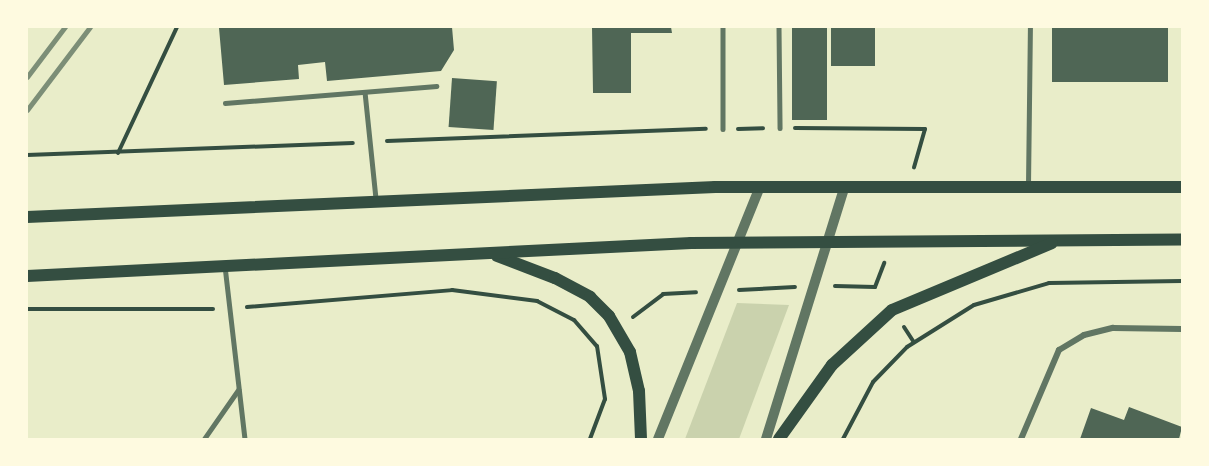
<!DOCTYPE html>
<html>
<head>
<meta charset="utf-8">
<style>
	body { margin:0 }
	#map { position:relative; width:1209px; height:466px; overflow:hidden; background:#e9edc9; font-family:"PT Serif",serif }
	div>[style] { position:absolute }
	.green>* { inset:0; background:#cad2ad }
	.building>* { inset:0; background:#4f6655; transform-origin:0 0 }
	.path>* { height:4px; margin:-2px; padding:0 2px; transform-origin:2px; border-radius:2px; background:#344e41 }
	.service>* { height:4.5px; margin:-2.25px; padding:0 2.25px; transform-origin:2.25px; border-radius:2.25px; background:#617663 }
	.minor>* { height:6px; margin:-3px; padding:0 3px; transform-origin:3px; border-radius:3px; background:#617663 }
	.tertiary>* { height:10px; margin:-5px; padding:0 5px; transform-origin:5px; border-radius:5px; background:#617663 }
	.secondary>* { height:12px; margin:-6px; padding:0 6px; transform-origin:6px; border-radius:6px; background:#344e41 }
	.rail>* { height:4.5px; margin:-2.25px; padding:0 2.25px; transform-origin:2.25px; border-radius:2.25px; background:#7c8e77 }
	span { translate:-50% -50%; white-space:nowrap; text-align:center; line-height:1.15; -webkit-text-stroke:4.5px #fefae0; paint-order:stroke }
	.frame { position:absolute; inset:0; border:28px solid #fefae0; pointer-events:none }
</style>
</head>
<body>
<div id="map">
	<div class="green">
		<div style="clip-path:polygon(737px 303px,789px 305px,739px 439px,685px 439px)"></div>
	</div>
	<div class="building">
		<div style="clip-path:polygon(452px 27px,454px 50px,441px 71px,327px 81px,325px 62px,298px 65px,299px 79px,224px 85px,219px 28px)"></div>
		<div style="clip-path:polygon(592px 27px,671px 27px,672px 33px,631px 33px,631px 93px,593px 93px)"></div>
		<div style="left:792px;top:27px;width:35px;height:93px"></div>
		<div style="left:831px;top:27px;width:44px;height:39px"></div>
		<div style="left:1052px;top:27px;width:116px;height:55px"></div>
		<div style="left:452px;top:78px;width:45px;height:49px;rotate:4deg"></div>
		<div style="clip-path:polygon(1129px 407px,1182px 427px,1179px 439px,1080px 439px,1091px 408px,1124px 420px)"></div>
	</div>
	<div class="path">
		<div style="left:795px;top:128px;width:130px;rotate:0.4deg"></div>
		<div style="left:925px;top:129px;width:40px;rotate:106deg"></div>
		<div style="left:738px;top:129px;width:25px;rotate:-2deg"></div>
		<div style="left:387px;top:141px;width:319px;rotate:-2.2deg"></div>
		<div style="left:118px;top:153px;width:139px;rotate:-64.9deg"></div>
		<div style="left:27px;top:155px;width:326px;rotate:-2.1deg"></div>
		<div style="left:835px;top:286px;width:40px;rotate:1.4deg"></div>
		<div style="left:875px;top:287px;width:26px;rotate:-69deg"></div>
		<div style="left:739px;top:290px;width:56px;rotate:-3.1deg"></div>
		<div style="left:247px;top:307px;width:206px;rotate:-4.7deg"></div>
		<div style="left:452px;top:290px;width:86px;rotate:7.4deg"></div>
		<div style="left:537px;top:301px;width:42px;rotate:27.2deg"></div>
		<div style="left:574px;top:320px;width:35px;rotate:49deg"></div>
		<div style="left:597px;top:346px;width:54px;rotate:81.4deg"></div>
		<div style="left:605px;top:399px;width:43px;rotate:110.6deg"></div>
		<div style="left:27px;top:309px;width:186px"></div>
		<div style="left:633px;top:317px;width:38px;rotate:-37deg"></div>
		<div style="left:663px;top:294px;width:33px;rotate:-3deg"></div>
		<div style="left:904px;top:327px;width:17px;rotate:57deg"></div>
		<div style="left:843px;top:439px;width:64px;rotate:-62.2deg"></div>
		<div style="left:873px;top:382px;width:49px;rotate:-45.8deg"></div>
		<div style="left:907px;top:347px;width:79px;rotate:-32.1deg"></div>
		<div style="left:974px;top:305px;width:78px;rotate:-16.3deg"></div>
		<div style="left:1049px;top:283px;width:133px;rotate:-0.9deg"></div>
	</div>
	<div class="service">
		<div style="left:723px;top:27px;width:102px;rotate:90deg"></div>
		<div style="left:779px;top:27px;width:101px;rotate:89.4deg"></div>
		<div style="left:365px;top:92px;width:108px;rotate:84.1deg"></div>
		<div style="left:225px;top:103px;width:212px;rotate:-4.6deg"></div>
		<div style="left:1028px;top:185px;width:158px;rotate:-89.3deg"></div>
		<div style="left:225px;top:266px;width:174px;rotate:83.4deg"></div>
		<div style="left:204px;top:439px;width:60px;rotate:-55.2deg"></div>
	</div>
	<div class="minor">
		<div style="left:1021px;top:439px;width:97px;rotate:-66.9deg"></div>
		<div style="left:1059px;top:350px;width:29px;rotate:-31deg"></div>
		<div style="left:1084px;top:335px;width:30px;rotate:-14deg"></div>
		<div style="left:1113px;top:328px;width:69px;rotate:0.8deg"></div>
	</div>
	<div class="tertiary">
		<div style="left:658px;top:439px;width:272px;rotate:-68deg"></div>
		<div style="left:766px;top:439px;width:265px;rotate:-72.7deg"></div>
	</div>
	<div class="secondary">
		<div style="left:27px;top:217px;width:689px;rotate:-2.5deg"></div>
		<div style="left:715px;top:187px;width:467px"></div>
		<div style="left:497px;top:256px;width:62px;rotate:20.8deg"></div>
		<div style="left:555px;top:278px;width:40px;rotate:28deg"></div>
		<div style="left:590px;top:297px;width:27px;rotate:45deg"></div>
		<div style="left:609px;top:316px;width:42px;rotate:59.7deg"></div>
		<div style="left:630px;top:352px;width:40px;rotate:77deg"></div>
		<div style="left:639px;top:391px;width:48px;rotate:87.6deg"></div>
		<div style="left:27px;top:276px;width:665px;rotate:-2.85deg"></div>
		<div style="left:691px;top:243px;width:491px;rotate:-0.4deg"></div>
		<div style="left:779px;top:439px;width:91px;rotate:-54.4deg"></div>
		<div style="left:832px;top:365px;width:81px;rotate:-42.5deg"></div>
		<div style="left:892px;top:310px;width:173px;rotate:-22.7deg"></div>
	</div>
	<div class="rail">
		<div style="left:27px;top:77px;width:63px;rotate:-52.8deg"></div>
		<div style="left:27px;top:110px;width:104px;rotate:-52.8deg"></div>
	</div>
	<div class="frame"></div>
</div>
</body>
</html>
